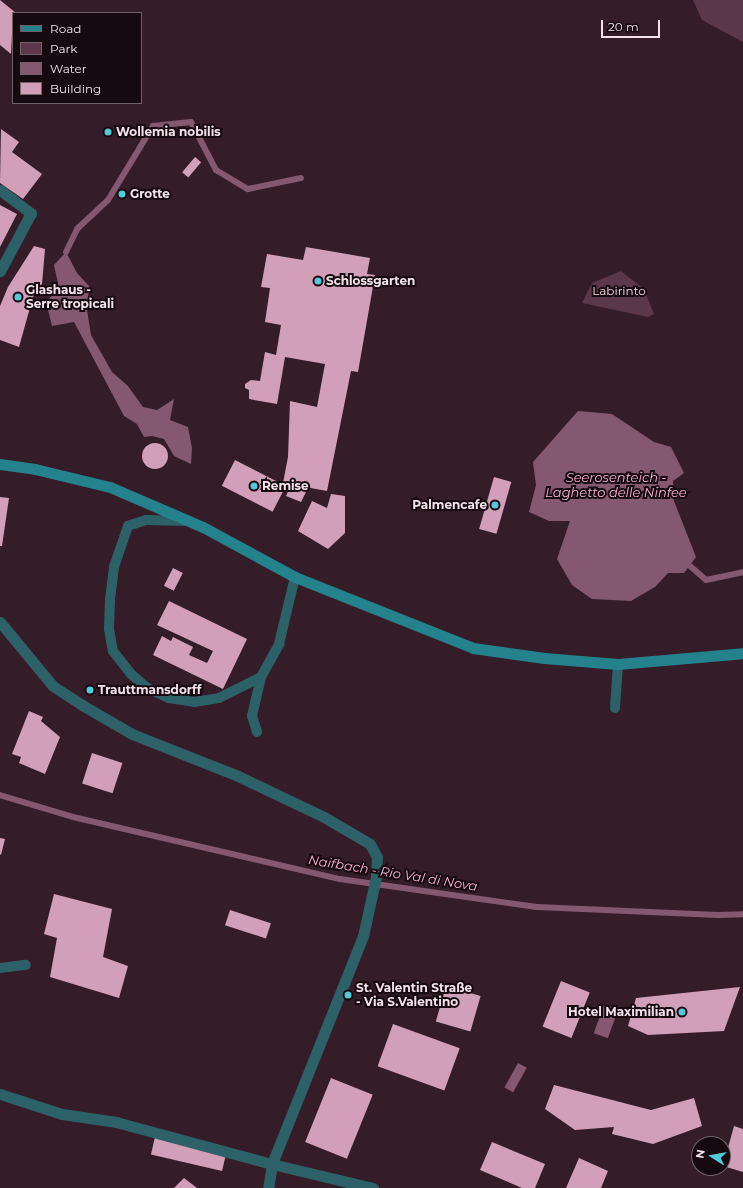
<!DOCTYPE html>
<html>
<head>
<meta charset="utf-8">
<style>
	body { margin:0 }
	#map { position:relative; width:743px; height:1188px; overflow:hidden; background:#351c29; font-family:Montserrat,sans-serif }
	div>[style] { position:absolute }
	.green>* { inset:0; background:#5b374a }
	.water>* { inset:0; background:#84586f; transform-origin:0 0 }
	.stream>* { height:6px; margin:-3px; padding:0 3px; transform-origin:3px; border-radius:3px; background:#84586f }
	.building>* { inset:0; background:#d1a0b8; transform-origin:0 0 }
	.round { border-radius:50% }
	.service>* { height:10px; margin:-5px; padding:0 5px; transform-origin:5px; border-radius:5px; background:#2d6168 }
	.minor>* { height:11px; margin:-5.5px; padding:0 5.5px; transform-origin:5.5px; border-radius:5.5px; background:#2d6168 }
	.secondary>* { height:11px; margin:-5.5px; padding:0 5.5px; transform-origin:5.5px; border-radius:5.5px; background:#24828d }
	.dots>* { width:11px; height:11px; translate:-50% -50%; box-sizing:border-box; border:2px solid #160a10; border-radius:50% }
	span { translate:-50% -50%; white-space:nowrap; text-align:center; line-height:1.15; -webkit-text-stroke:4px #160a10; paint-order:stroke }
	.poi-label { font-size:12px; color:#f5e3ec; font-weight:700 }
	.left { translate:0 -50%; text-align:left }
	.right { translate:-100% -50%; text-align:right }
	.park-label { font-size:12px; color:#f8dae9 }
	.water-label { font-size:13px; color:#fab2d7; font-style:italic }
	.legend { position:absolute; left:12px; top:12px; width:130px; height:92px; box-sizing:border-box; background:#160a10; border:1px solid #6f6168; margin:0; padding:5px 7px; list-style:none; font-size:12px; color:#f5e3ec }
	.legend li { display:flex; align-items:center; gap:8px; height:20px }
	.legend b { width:20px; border:1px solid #6f6168 }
	.north { position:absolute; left:691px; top:1136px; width:40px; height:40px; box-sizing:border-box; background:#160a10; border:1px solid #6f6168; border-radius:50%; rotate:281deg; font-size:11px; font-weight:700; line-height:16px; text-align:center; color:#f5e3ec }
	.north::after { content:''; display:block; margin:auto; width:14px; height:18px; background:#52cbd9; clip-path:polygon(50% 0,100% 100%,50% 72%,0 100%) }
	.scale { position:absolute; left:601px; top:20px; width:59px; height:18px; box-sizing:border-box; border:2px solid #f5e3ec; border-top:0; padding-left:5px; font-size:12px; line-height:14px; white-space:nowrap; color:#f5e3ec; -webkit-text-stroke:3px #160a10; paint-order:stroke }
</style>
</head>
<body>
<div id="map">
	<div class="green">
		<div style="clip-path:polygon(693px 0,743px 0,743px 42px,702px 20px)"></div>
		<div style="clip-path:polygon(621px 271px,644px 289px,654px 314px,648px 317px,582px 303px,592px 283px)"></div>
	</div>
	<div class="water">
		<div style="clip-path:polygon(66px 252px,77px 273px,89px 286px,87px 310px,91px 335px,112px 372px,128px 386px,143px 407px,157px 410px,174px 399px,170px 420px,188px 427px,192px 448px,191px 464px,174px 456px,164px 439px,152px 436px,144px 437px,137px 424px,124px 416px,74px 322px,52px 326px,46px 302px,59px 288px,54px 265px)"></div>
		<div style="clip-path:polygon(578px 411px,612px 414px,654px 442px,671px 447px,684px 473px,673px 481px,674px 501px,696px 557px,684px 573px,668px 573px,655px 587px,631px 601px,592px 599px,572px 585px,557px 559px,570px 521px,549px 521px,529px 512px,536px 485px,533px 462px)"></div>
		<div style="left:604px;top:1005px;width:15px;height:30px;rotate:20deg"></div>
		<div style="left:518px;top:1063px;width:10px;height:28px;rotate:29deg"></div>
	</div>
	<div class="stream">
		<div style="left:66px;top:252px;width:25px;rotate:-64deg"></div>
		<div style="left:77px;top:229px;width:42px;rotate:-43.1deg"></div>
		<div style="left:108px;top:200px;width:87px;rotate:-58.7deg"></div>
		<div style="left:153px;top:126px;width:38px;rotate:-6deg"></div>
		<div style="left:191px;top:122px;width:54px;rotate:62.5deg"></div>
		<div style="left:216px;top:170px;width:37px;rotate:31deg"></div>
		<div style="left:248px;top:189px;width:54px;rotate:-11.7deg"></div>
		<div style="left:690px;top:566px;width:21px;rotate:41deg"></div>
		<div style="left:706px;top:580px;width:38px;rotate:-12deg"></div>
		<div style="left:0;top:795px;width:76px;rotate:16.8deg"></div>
		<div style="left:73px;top:817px;width:274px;rotate:13.1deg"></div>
		<div style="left:340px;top:879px;width:199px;rotate:8.1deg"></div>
		<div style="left:537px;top:907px;width:181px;rotate:2.5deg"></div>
		<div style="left:718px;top:915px;width:25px;rotate:-2deg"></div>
	</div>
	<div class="building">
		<div style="clip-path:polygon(0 0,16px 13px,13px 13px,11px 54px,0 45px)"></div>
		<div style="clip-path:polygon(1px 129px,19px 142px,12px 152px,42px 174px,23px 199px,0 183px)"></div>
		<div style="left:195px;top:157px;width:8px;height:20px;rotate:40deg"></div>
		<div style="clip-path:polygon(0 205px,17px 214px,0 247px)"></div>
		<div style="clip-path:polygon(34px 246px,45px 249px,42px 284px,35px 291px,31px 304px,19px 347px,0 340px,0 306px,8px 287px)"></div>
		<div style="clip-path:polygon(306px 247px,370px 258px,367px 274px,375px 275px,358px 372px,351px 371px,327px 491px,283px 483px,288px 457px,290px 401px,317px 407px,325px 364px,285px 357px,277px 404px,249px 399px,249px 390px,245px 388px,245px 384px,251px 380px,260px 381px,265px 352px,276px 355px,281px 325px,265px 322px,270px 288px,261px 287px,267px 254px,303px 260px)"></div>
		<div class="round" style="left:142px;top:443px;width:26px;height:26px"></div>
		<div style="left:235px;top:460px;width:57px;height:29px;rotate:27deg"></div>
		<div style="left:494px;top:477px;width:18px;height:54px;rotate:16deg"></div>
		<div style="clip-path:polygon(291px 485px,307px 490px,301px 502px,286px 496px)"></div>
		<div style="clip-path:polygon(331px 494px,345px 496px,345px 533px,328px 549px,298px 531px,312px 501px,327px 508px)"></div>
		<div style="clip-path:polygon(0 497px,9px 498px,2px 546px,0 546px)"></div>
		<div style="left:173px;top:568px;width:11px;height:20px;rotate:27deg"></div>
		<div style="clip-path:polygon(169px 601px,247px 639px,223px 689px,153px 655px,162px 636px,171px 641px,173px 637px,193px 647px,189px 655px,207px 663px,213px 651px,157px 625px)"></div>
		<div style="clip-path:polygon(29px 711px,43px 717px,41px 721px,60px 737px,45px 774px,19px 763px,21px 757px,12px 754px)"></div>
		<div style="left:92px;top:753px;width:32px;height:32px;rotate:18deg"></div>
		<div style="clip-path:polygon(0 838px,5px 839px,1px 855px,0 854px)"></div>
		<div style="clip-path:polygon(54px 894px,112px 909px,103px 957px,128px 966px,119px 998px,50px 977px,57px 938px,44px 934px)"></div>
		<div style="left:230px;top:910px;width:43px;height:16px;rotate:18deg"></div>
		<div style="left:561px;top:981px;width:31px;height:49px;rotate:22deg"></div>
		<div style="left:446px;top:986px;width:36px;height:37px;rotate:16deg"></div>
		<div style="clip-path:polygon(740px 987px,724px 1031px,648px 1035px,628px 1026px,636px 998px)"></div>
		<div style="left:393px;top:1024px;width:71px;height:45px;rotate:20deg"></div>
		<div style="left:331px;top:1078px;width:45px;height:69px;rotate:22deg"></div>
		<div style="clip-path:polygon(554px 1085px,651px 1110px,694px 1098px,702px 1126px,653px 1144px,612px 1134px,614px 1127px,575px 1130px,545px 1109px)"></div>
		<div style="clip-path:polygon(734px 1126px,743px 1129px,743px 1172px,723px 1166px)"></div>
		<div style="left:155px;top:1137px;width:73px;height:18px;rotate:13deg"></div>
		<div style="clip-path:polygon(492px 1142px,545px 1164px,535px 1188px,522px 1188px,480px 1170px)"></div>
		<div style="clip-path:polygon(579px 1158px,608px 1171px,601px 1188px,566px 1188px)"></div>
		<div style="clip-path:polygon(184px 1178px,197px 1188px,174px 1188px)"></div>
	</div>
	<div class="service">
		<div style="left:187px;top:521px;width:41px;rotate:-178.6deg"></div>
		<div style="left:146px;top:520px;width:19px;rotate:162deg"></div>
		<div style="left:128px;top:526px;width:43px;rotate:108.9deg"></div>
		<div style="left:114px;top:567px;width:33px;rotate:97deg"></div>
		<div style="left:110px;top:600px;width:29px;rotate:92deg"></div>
		<div style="left:109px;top:629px;width:22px;rotate:80deg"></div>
		<div style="left:113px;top:651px;width:29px;rotate:52deg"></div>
		<div style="left:131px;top:674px;width:20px;rotate:41deg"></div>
		<div style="left:146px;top:687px;width:25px;rotate:26deg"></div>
		<div style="left:169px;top:698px;width:25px;rotate:9deg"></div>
		<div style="left:194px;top:702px;width:25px;rotate:-9deg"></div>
		<div style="left:219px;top:698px;width:47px;rotate:-26.6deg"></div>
		<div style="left:615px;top:708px;width:44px;rotate:-86.1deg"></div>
		<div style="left:257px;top:732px;width:17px;rotate:-107deg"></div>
		<div style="left:252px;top:716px;width:40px;rotate:-77deg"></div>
		<div style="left:261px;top:677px;width:38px;rotate:-61deg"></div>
		<div style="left:279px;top:644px;width:69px;rotate:-76.6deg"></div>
		<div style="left:0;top:968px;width:26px;rotate:-7deg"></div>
	</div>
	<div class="minor">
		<div style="left:0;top:190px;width:39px;rotate:37deg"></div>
		<div style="left:31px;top:213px;width:66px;rotate:118.1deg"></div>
		<div style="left:0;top:622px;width:83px;rotate:50.4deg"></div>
		<div style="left:53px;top:686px;width:35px;rotate:33deg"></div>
		<div style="left:82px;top:705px;width:58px;rotate:30.1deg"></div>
		<div style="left:132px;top:734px;width:114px;rotate:21.6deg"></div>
		<div style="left:238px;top:776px;width:95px;rotate:25.5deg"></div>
		<div style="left:324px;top:817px;width:53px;rotate:30.4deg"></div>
		<div style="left:370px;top:844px;width:15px;rotate:62deg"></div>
		<div style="left:377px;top:857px;width:20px;rotate:93deg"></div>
		<div style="left:376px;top:877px;width:60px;rotate:102.4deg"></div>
		<div style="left:363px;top:936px;width:245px;rotate:111.8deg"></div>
		<div style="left:272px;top:1164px;width:24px;rotate:99deg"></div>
		<div style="left:0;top:1094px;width:65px;rotate:17.9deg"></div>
		<div style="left:62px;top:1114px;width:55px;rotate:8.4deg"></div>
		<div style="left:116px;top:1122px;width:162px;rotate:15.1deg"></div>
		<div style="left:272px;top:1164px;width:104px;rotate:13.4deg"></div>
	</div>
	<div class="secondary">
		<div style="left:0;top:464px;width:35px;rotate:8deg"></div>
		<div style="left:35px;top:469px;width:77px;rotate:13.5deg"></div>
		<div style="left:110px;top:487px;width:101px;rotate:23.3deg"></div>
		<div style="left:203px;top:527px;width:105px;rotate:28.5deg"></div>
		<div style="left:295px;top:577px;width:192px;rotate:21.7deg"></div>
		<div style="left:473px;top:648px;width:72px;rotate:8deg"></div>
		<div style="left:544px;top:658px;width:74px;rotate:4.6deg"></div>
		<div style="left:618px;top:664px;width:125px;rotate:-5deg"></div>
	</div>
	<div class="dots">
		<div style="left:108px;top:132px;background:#52cbd9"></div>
		<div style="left:122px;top:194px;background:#52cbd9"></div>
		<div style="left:318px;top:281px;background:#52cbd9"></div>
		<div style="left:18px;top:297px;background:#52cbd9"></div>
		<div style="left:254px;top:486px;background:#52cbd9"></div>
		<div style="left:495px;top:505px;background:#52cbd9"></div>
		<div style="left:90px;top:690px;background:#52cbd9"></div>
		<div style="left:348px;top:995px;background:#52cbd9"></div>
		<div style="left:682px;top:1012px;background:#52cbd9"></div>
	</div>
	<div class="poi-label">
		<span class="left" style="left:116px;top:132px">Wollemia nobilis</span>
		<span class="left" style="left:130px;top:194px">Grotte</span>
		<span class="left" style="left:326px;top:281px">Schlossgarten</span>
		<span class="left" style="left:26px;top:297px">Glashaus -<br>Serre tropicali</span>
		<span class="left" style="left:262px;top:486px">Remise</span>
		<span class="right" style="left:487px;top:505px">Palmencafe</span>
		<span class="left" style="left:98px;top:690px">Trauttmansdorff</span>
		<span class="left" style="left:356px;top:995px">St. Valentin Straße<br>- Via S.Valentino</span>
		<span class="right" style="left:674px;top:1012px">Hotel Maximilian</span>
	</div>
	<div class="park-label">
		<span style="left:619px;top:291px">Labirinto</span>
	</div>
	<div class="water-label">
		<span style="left:616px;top:485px">Seerosenteich -<br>Laghetto delle Ninfee</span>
		<span style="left:393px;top:873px;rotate:9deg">Naifbach - Rio Val di Nova</span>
	</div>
	<ul class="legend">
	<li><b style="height:5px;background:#24828d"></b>Road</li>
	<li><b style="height:11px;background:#5b374a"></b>Park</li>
	<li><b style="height:11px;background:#84586f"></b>Water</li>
	<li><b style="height:11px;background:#d1a0b8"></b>Building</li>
	</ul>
	<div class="north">N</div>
	<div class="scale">20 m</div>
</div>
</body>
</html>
